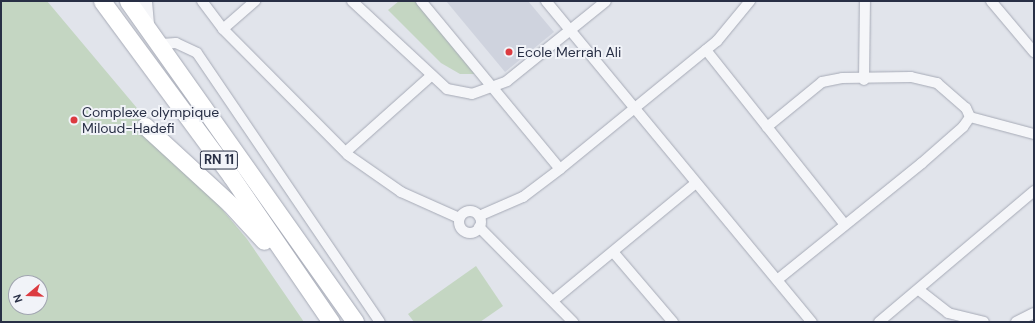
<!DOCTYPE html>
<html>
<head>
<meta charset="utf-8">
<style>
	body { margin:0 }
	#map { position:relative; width:1035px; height:323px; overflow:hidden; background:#e1e4eb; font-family:"DM Sans",sans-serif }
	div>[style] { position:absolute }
	.built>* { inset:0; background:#cfd3de }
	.green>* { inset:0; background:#c4d6c2 }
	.roads { filter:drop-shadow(0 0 1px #a6aab6) drop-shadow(0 0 1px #a6aab6) }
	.minor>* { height:10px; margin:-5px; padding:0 5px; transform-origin:5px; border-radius:5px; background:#f5f6f9 }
	.minor>.ring { margin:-5px; padding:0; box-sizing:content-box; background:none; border:10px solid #f5f6f9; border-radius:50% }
	.tertiary>* { height:13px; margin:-6.5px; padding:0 6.5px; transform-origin:6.5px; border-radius:6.5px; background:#f5f6f9 }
	.trunk>* { height:17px; margin:-8.5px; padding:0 8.5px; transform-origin:8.5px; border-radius:8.5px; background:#fff }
	.dots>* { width:11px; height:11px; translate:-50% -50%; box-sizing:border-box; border:2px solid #f1f3f8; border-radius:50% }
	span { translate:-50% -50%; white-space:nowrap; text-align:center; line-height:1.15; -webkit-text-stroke:4px #f1f3f8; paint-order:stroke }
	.shield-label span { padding:1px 3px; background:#f1f3f8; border:1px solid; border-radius:3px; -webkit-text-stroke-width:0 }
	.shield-label { font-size:13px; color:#282f45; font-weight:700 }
	.poi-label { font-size:14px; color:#282f45 }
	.left { translate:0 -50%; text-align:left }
	.frame { position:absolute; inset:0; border:2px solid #282f45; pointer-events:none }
	.north { position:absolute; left:8px; top:275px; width:40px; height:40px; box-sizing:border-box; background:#f1f3f8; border:1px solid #a1a5b0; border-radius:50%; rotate:251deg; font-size:11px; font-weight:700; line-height:16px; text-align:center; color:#282f45 }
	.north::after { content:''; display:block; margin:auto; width:14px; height:18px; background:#dc3b40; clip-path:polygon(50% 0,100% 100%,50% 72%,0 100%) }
</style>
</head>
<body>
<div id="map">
	<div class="built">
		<div style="clip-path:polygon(446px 1px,528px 1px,554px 32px,505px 72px)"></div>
	</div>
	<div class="green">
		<div style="clip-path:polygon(evenodd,1px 1px,47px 1px,247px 239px,304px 322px,1px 322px,1px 1px,16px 283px,40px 283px,40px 307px,16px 307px,16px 283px)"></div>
		<div style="clip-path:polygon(399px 1px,416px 1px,477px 74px,460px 74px,441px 63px,388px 10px)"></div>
		<div style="clip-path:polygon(476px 266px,503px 306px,480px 322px,414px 322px,408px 314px)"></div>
	</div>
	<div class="roads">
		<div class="minor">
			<div style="left:202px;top:1px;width:35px;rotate:53deg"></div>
			<div style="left:223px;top:29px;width:177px;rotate:45.2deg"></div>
			<div style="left:348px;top:155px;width:65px;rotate:34.9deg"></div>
			<div style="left:401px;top:192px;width:64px;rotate:24.1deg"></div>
			<div style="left:352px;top:1px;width:129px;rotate:42.8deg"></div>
			<div style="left:447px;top:89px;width:25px;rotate:11deg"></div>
			<div style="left:472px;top:94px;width:37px;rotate:-20deg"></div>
			<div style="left:507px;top:81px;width:127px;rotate:-38.9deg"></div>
			<div style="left:421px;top:1px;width:218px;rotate:50.4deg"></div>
			<div style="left:546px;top:1px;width:417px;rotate:50.4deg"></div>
			<div style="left:991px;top:1px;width:67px;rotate:49.9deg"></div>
			<div style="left:223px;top:29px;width:43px;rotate:-41.2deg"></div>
			<div style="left:161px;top:44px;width:15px;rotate:-4deg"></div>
			<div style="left:176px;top:43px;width:23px;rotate:25deg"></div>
			<div style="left:197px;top:53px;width:325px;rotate:55.8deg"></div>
			<div style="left:706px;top:50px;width:223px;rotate:51.5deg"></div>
			<div style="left:864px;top:80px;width:79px;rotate:-89.3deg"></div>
			<div style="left:970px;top:117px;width:66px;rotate:14.9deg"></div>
			<div style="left:767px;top:127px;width:71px;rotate:-39.3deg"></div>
			<div style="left:822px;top:82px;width:20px;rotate:-11deg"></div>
			<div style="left:842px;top:78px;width:69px;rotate:-0.8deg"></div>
			<div style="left:911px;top:77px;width:27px;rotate:13deg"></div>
			<div style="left:937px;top:83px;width:38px;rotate:41deg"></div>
			<div style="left:966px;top:108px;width:10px;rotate:66deg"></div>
			<div style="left:970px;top:117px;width:12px;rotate:125deg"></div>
			<div style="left:963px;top:127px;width:55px;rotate:138.7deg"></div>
			<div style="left:922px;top:163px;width:186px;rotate:141.1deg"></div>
			<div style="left:349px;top:149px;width:110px;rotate:-41.7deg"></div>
			<div class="ring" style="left:459px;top:211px;width:12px;height:12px"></div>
			<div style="left:479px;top:216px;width:48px;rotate:-23.4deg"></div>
			<div style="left:523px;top:197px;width:46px;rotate:-37.1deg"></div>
			<div style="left:560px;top:169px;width:203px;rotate:-39.2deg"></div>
			<div style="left:717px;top:41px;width:52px;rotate:-50.5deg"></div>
			<div style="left:479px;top:227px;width:134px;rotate:45.3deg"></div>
			<div style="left:614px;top:253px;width:91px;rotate:49.5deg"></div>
			<div style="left:919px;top:290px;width:37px;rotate:38deg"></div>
			<div style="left:948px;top:313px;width:37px;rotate:14deg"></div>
			<div style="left:554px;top:300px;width:184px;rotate:-39.5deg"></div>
			<div style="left:879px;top:322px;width:203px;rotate:-40.2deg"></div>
			<div style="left:1016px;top:322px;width:20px;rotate:-27deg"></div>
		</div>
		<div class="tertiary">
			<div style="left:145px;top:1px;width:24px;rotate:85deg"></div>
		</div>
		<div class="trunk">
			<div style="left:102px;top:1px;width:217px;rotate:53.6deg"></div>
			<div style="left:231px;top:176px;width:177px;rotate:55.6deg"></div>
			<div style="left:128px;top:1px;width:393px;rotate:54.7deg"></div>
			<div style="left:145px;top:126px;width:115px;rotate:42.5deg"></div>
			<div style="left:230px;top:204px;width:50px;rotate:47.4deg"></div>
		</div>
	</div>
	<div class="dots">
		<div style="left:509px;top:52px;background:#dc3b40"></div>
		<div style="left:74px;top:120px;background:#dc3b40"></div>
	</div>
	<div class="shield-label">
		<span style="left:219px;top:160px">RN 11</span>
	</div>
	<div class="poi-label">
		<span class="left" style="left:517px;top:52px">Ecole Merrah Ali</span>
		<span class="left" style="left:82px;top:120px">Complexe olympique<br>Miloud-Hadefi</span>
	</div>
	<div class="frame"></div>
	<div class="north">N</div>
</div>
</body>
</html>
